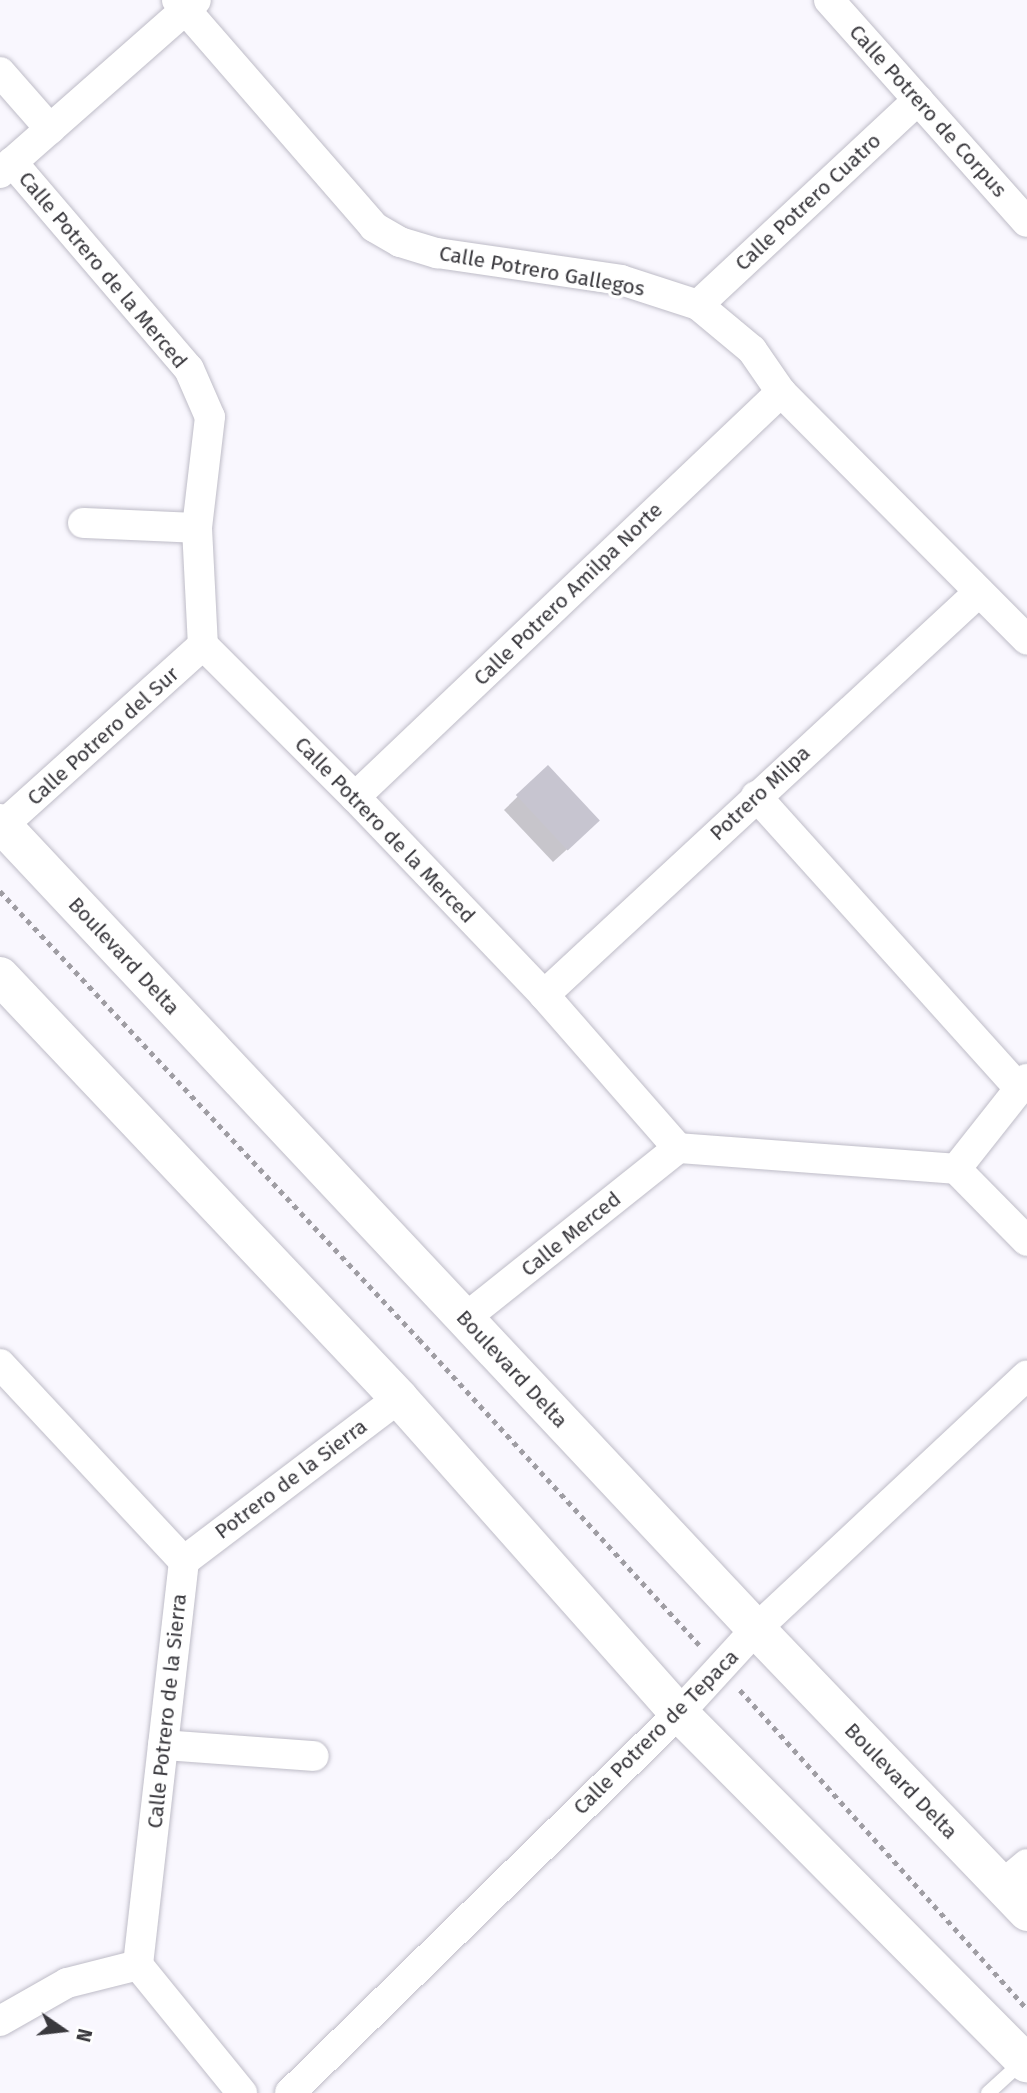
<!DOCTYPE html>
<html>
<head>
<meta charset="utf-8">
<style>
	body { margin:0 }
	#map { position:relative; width:1027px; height:2093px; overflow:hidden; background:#f9f7fe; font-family:"Fira Sans",sans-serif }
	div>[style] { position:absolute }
	.shadow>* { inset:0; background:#0003 }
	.building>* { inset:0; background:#c7c5d0; transform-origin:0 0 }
	.path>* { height:4.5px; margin-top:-2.25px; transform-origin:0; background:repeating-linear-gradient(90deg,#9f9da3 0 5px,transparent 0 10px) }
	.roads { filter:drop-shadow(0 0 2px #bebcc7) drop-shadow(0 0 2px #bebcc7) }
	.service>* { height:14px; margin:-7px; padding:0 7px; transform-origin:7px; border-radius:7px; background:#fff }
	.minor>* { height:30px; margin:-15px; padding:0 15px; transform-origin:15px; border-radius:15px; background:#fff }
	.primary>* { height:38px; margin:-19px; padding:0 19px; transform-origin:19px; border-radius:19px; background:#fff }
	span { translate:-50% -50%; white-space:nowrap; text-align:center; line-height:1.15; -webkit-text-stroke:7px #fff; paint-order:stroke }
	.street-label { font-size:21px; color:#39383d }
	.north { position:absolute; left:28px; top:1995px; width:70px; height:70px; -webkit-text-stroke:5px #fff; paint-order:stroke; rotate:104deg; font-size:19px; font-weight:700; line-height:28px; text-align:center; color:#39383d }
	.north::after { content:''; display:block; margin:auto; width:24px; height:32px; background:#39383d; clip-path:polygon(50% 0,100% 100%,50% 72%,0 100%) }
</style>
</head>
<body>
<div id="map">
	<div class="shadow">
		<div style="clip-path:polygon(548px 767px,585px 833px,553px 862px,504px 810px)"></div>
	</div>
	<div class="building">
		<div style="left:548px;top:765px;width:76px;height:44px;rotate:47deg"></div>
	</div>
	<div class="path">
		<div style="left:0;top:891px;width:613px;rotate:46.92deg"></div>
		<div style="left:419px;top:1339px;width:415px;rotate:47.5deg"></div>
		<div style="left:740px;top:1690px;width:429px;rotate:48deg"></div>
	</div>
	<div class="roads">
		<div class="service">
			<div style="left:988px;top:2093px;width:47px;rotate:-42.4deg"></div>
		</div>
		<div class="minor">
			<div style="left:177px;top:0;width:301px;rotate:49deg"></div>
			<div style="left:374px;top:227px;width:30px;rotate:30deg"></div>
			<div style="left:400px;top:242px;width:39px;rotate:17deg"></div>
			<div style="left:437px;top:253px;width:186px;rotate:8.3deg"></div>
			<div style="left:621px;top:280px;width:81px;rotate:18deg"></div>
			<div style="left:698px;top:305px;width:70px;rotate:39.8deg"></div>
			<div style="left:752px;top:350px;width:51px;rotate:55.4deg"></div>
			<div style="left:781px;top:392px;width:349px;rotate:45.2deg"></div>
			<div style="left:829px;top:0;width:297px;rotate:48.3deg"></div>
			<div style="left:0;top:72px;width:76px;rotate:48.7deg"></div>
			<div style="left:12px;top:162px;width:272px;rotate:49.5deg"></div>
			<div style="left:189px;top:369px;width:52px;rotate:66.4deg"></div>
			<div style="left:210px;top:417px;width:112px;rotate:96.7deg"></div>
			<div style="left:197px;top:528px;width:117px;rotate:87.1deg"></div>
			<div style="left:203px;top:645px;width:215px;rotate:45deg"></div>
			<div style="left:355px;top:797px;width:274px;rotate:46.3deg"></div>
			<div style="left:544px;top:995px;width:203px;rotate:48.8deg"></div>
			<div style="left:678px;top:1148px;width:279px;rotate:4.3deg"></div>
			<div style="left:956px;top:1169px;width:101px;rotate:45.4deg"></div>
			<div style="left:0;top:173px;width:261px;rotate:-41.4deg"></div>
			<div style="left:698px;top:305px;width:301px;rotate:-43deg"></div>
			<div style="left:83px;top:523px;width:114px;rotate:2.5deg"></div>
			<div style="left:756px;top:796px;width:392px;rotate:48deg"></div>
			<div style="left:355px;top:797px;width:588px;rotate:-43.55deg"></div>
			<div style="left:2px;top:826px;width:270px;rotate:-42deg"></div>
			<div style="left:544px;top:995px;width:593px;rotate:-42.81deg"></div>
			<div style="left:956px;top:1169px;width:115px;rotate:-51.7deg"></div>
			<div style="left:464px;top:1319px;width:274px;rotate:-38.6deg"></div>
			<div style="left:0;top:1364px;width:270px;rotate:47deg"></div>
			<div style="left:184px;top:1561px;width:407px;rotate:96.5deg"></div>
			<div style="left:138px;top:1965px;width:165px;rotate:50.9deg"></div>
			<div style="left:184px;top:1561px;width:270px;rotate:-37.2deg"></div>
			<div style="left:163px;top:1745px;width:151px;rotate:4.2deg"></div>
			<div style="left:1001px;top:1886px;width:34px;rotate:-40deg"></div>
			<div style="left:0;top:2021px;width:77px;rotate:-29.6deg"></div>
			<div style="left:67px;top:1983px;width:73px;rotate:-14.2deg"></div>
			<div style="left:290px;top:2093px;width:544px;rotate:-44.33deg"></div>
			<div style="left:679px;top:1713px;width:114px;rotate:-47.5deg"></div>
			<div style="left:756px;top:1629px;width:371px;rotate:-43.1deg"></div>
		</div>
		<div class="primary">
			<div style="left:0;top:823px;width:1105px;rotate:46.83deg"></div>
			<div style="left:756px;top:1629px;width:392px;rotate:46.2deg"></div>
			<div style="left:0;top:976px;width:581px;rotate:46.6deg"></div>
			<div style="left:399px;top:1398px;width:421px;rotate:48.4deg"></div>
			<div style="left:679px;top:1713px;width:494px;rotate:45.2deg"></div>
		</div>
	</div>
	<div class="street-label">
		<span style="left:928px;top:111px;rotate:48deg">Calle Potrero de Corpus</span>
		<span style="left:808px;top:202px;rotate:-43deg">Calle Potrero Cuatro</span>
		<span style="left:103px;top:270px;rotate:50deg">Calle Potrero de la Merced</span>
		<span style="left:542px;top:271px;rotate:10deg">Calle Potrero Gallegos</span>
		<span style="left:568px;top:594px;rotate:-44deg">Calle Potrero Amilpa Norte</span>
		<span style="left:103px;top:736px;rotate:-42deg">Calle Potrero del Sur</span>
		<span style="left:760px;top:793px;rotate:-43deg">Potrero Milpa</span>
		<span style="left:385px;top:830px;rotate:46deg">Calle Potrero de la Merced</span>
		<span style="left:124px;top:956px;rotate:47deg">Boulevard Delta</span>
		<span style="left:571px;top:1234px;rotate:-39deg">Calle Merced</span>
		<span style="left:512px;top:1369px;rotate:47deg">Boulevard Delta</span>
		<span style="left:291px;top:1479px;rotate:-37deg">Potrero de la Sierra</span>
		<span style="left:167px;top:1711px;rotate:-84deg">Calle Potrero de la Sierra</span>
		<span style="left:656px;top:1732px;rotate:-45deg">Calle Potrero de Tepaca</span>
		<span style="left:901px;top:1781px;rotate:46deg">Boulevard Delta</span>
	</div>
	<div class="north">N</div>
</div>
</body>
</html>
